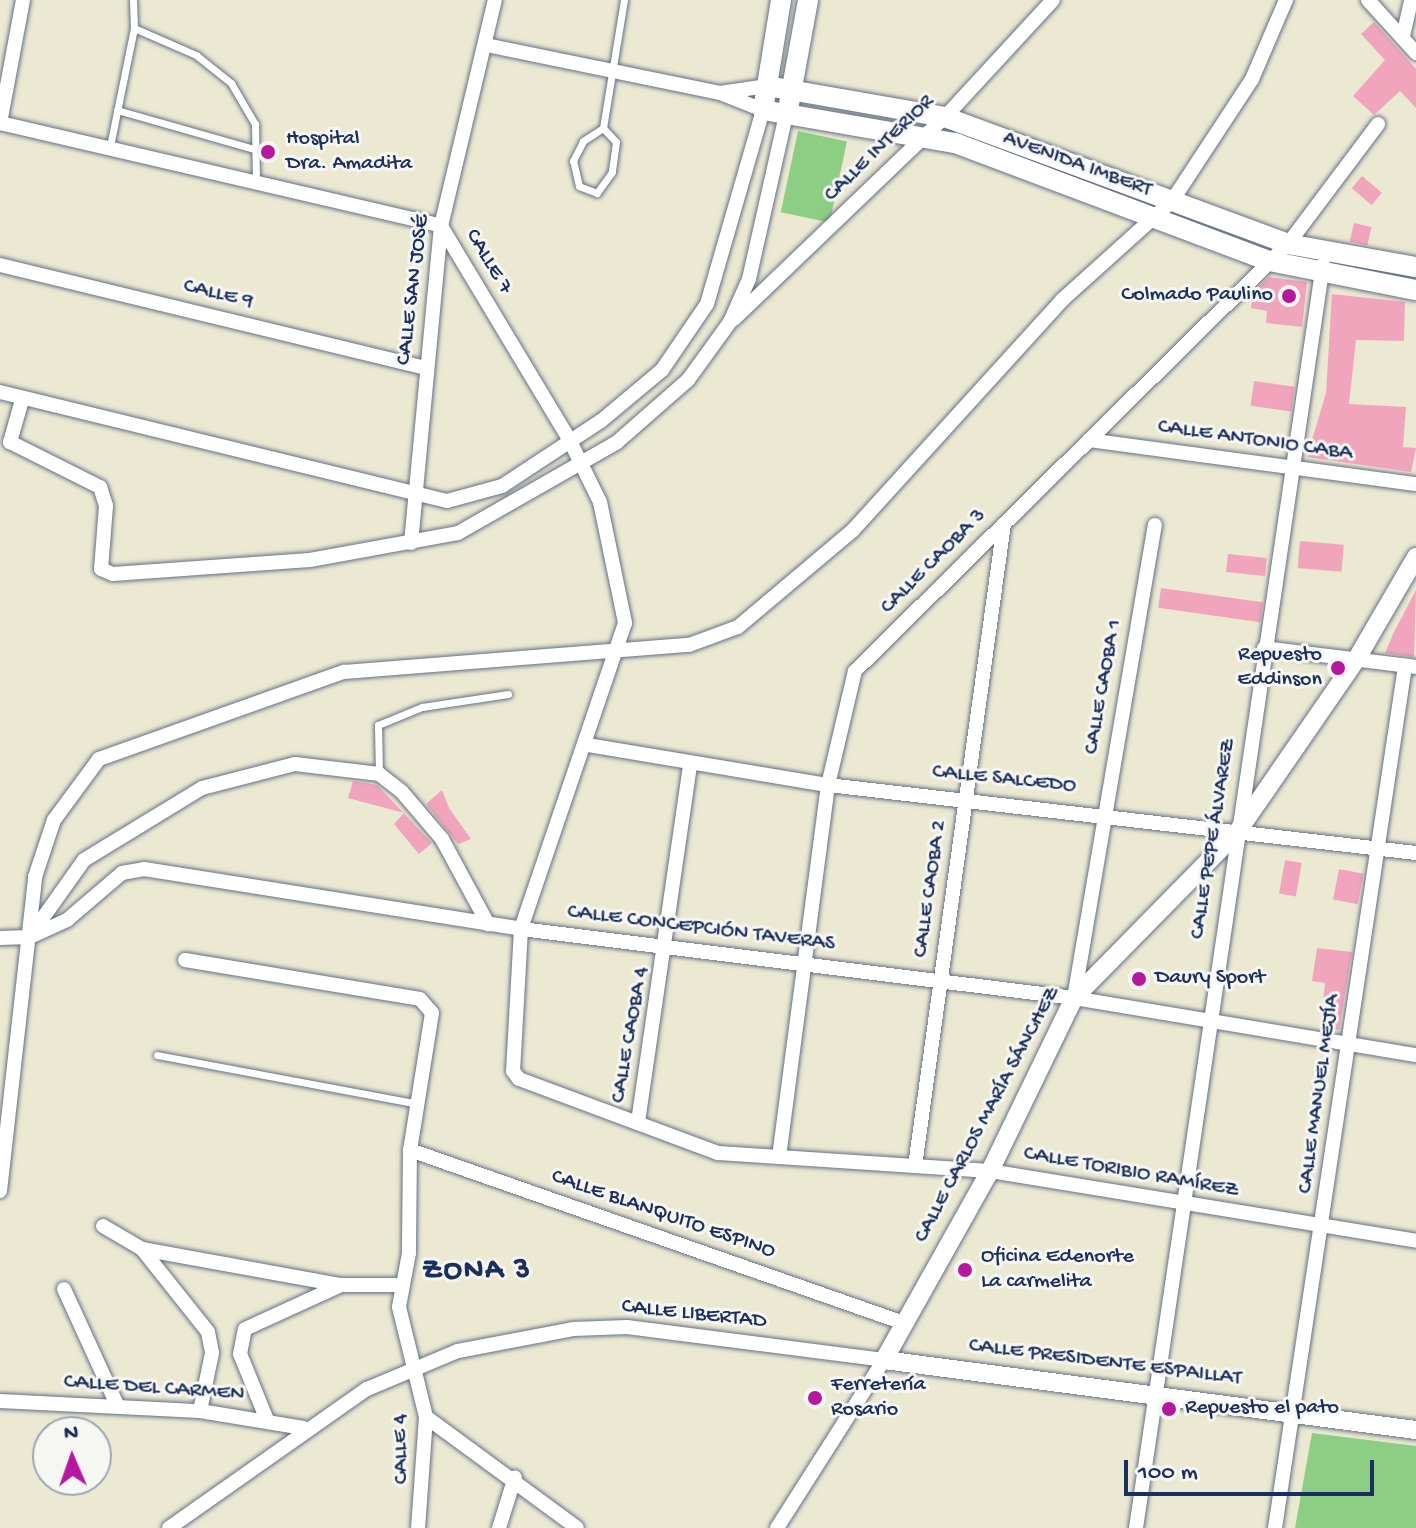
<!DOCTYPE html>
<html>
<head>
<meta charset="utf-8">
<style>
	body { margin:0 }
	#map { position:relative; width:1416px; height:1528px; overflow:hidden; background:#ece9d2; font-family:"Gochi Hand",sans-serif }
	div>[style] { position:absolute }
	.green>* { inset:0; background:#8dce85; transform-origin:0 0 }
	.building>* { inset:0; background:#f1a5bd; transform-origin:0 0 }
	.roads { filter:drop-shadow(0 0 2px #647087) drop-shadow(0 0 2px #647087) }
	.service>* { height:7px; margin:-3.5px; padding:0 3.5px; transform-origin:3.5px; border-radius:3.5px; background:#fff }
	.minor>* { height:14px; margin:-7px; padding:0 7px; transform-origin:7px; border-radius:7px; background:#fff }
	.tertiary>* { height:18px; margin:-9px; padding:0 9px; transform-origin:9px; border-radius:9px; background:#fff }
	.secondary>* { height:20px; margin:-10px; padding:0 10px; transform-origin:10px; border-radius:10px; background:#fff }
	.dots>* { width:22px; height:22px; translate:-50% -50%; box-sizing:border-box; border:4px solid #f6f6f2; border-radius:50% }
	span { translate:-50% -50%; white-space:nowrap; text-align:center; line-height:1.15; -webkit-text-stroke:6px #f6f6f2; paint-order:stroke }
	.poi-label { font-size:22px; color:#1b2f5e }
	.left { translate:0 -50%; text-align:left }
	.right { translate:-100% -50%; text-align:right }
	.street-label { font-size:22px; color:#1b2f5e }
	.district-label { font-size:30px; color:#1b2f5e; font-weight:700; letter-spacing:2px }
	.north { position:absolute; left:32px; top:1416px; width:80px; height:80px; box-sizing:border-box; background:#f6f6f2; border:2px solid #9ea6b7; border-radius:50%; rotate:358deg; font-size:22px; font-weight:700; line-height:32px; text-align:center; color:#1b2f5e }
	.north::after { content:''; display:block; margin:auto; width:28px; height:36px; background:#b5179e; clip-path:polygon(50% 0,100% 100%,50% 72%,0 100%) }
	.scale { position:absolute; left:1124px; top:1460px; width:250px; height:36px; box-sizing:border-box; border:4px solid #1b2f5e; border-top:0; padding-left:10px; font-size:24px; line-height:28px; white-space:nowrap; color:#1b2f5e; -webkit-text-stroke:6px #f6f6f2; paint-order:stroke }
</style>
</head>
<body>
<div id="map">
	<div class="green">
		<div style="left:798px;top:131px;width:50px;height:83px;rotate:12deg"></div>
		<div style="clip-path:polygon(1312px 1433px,1416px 1446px,1416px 1528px,1295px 1528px)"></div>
	</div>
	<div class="building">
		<div style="clip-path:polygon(1374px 22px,1416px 69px,1416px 108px,1400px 91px,1374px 115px,1353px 96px,1385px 60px,1361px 34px)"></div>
		<div style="left:1362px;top:176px;width:26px;height:16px;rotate:40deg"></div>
		<div style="left:1354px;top:223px;width:18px;height:19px;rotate:13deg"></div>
		<div style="clip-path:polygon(1269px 277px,1307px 282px,1302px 327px,1266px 323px,1267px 311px,1251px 308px,1253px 292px)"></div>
		<div style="clip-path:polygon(1332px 294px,1405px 302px,1404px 341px,1356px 340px,1349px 404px,1406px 407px,1403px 447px,1416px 448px,1411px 472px,1307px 457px,1326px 393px)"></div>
		<div style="left:1254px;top:381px;width:41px;height:25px;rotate:8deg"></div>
		<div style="left:1300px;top:541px;width:44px;height:27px;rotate:5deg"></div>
		<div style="left:1228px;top:554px;width:39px;height:18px;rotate:6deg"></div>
		<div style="left:1161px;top:588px;width:103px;height:20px;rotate:8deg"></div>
		<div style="clip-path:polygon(1416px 590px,1414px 657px,1385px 653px,1393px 634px)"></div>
		<div style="clip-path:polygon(353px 781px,377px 785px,432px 843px,419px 854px,394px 824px,404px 813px,348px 798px)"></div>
		<div style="clip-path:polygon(442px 790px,449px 808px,471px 839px,458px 844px,426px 804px)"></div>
		<div style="left:1285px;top:860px;width:17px;height:34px;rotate:10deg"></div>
		<div style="left:1339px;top:869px;width:25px;height:31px;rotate:11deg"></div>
		<div style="clip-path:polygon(1317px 948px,1352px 952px,1339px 1030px,1320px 1028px,1325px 983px,1312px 981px)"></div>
	</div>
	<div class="roads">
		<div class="service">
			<div style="left:133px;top:0;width:28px;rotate:88deg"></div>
			<div style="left:134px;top:28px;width:68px;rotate:23.5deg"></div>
			<div style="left:196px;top:55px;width:45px;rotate:38.7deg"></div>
			<div style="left:231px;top:83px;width:48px;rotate:59.7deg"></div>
			<div style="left:255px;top:124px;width:57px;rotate:89deg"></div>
			<div style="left:117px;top:110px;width:142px;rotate:15.9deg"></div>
			<div style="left:603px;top:128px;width:19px;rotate:47deg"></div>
			<div style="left:616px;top:142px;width:30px;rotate:98deg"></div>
			<div style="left:612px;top:172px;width:26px;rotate:126deg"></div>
			<div style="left:597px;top:193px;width:19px;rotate:-159deg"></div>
			<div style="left:579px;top:186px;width:26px;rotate:-103deg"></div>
			<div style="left:573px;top:161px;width:22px;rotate:-63deg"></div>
			<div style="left:583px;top:141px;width:24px;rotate:-33deg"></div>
			<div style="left:603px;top:128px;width:130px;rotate:-80.7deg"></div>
			<div style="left:109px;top:151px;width:126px;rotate:-78.5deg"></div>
			<div style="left:379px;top:774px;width:49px;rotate:-91.2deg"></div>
			<div style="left:378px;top:725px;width:48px;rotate:-22.2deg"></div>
			<div style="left:422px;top:707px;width:87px;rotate:-8.6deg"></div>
			<div style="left:157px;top:1055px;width:267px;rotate:10.6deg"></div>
		</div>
		<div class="minor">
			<div style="left:1368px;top:0;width:72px;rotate:47.8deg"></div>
			<div style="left:1403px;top:36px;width:37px;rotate:-77deg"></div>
			<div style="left:720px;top:93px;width:48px;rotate:-8.5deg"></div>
			<div style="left:0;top:123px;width:453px;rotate:13.1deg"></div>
			<div style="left:441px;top:226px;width:249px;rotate:59deg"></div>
			<div style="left:569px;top:439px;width:70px;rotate:63.8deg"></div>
			<div style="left:600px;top:502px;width:124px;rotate:78.3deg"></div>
			<div style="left:625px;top:623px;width:323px;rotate:108.8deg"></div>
			<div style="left:521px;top:929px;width:142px;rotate:93.2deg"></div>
			<div style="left:513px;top:1071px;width:10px;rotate:53deg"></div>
			<div style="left:519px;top:1079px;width:212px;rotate:20.4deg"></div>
			<div style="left:718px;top:1153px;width:273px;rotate:3.8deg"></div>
			<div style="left:990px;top:1171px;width:432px;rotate:9.3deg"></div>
			<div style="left:0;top:123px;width:125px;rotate:-79.4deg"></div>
			<div style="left:0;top:265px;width:438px;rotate:13.6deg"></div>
			<div style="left:734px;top:319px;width:292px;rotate:-43.8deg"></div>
			<div style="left:945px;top:117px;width:159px;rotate:-47.3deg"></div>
			<div style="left:0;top:392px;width:460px;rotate:13.7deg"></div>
			<div style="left:447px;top:501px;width:57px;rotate:-15.3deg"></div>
			<div style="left:502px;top:486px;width:118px;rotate:-33.3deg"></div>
			<div style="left:601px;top:421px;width:80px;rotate:-39.9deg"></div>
			<div style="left:662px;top:370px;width:80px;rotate:-55.7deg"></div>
			<div style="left:707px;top:304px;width:202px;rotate:-73.9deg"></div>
			<div style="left:763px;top:110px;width:46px;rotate:-158.4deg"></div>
			<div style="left:720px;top:93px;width:238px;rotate:-168.4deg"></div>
			<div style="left:22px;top:400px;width:44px;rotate:105.9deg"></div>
			<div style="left:10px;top:442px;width:101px;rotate:26.6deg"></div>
			<div style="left:100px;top:487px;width:20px;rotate:72deg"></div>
			<div style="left:106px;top:506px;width:63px;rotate:94.5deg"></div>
			<div style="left:101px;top:569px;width:13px;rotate:23deg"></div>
			<div style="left:113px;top:574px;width:197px;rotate:-4.1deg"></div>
			<div style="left:310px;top:560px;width:150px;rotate:-10.3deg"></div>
			<div style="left:458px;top:533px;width:182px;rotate:-29.7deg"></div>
			<div style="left:616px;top:443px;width:96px;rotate:-41.2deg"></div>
			<div style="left:688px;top:380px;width:72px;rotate:-54.1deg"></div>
			<div style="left:730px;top:322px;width:47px;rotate:-66.2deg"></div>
			<div style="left:749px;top:279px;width:168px;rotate:-77.3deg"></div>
			<div style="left:1089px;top:440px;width:330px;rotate:7.7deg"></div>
			<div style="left:411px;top:543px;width:318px;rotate:-84.6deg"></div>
			<div style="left:441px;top:226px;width:232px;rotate:-76.6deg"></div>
			<div style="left:1264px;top:648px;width:153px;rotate:7.1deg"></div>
			<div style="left:588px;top:745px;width:243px;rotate:9.5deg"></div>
			<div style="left:828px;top:785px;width:592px;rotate:6.6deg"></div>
			<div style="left:30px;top:936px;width:93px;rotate:-54.6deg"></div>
			<div style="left:84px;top:860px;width:138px;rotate:-31.4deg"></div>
			<div style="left:202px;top:788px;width:96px;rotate:-14.5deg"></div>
			<div style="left:295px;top:764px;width:85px;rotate:6.8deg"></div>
			<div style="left:379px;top:774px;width:29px;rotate:38deg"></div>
			<div style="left:402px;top:792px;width:62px;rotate:49.6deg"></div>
			<div style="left:442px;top:839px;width:97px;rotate:61.6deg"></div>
			<div style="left:0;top:938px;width:30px;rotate:-2deg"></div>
			<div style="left:30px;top:937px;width:41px;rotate:-24.7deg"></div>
			<div style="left:67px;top:920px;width:72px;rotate:-40.5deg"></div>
			<div style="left:122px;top:873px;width:22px;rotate:-10deg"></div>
			<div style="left:144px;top:869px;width:382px;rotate:9deg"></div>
			<div style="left:521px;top:929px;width:557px;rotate:7.11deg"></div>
			<div style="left:1074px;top:998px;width:347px;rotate:9.5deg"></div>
			<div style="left:185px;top:960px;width:238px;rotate:9.4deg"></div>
			<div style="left:420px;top:999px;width:18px;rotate:49deg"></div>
			<div style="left:432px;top:1013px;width:139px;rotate:99.1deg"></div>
			<div style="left:410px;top:1150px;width:103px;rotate:90.6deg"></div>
			<div style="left:409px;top:1253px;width:55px;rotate:100.5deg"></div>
			<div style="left:399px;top:1307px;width:113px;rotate:76.2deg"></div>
			<div style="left:426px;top:1417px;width:111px;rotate:94.1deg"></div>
			<div style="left:1074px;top:998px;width:480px;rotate:-80.3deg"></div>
			<div style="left:638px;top:1122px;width:362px;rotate:-81.7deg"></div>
			<div style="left:410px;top:1150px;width:520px;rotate:19.31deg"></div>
			<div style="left:779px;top:1157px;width:375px;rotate:-82.5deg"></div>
			<div style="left:828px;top:785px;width:117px;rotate:-76.7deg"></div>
			<div style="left:855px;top:671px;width:608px;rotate:-44.6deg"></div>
			<div style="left:1288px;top:244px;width:150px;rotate:-53.1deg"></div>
			<div style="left:915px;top:1166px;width:648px;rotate:-82.11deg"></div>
			<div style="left:0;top:1191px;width:316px;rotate:-83.6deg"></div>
			<div style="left:35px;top:877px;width:60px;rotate:-71.6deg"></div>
			<div style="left:54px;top:820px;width:76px;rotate:-53.6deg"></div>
			<div style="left:99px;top:759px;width:260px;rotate:-19.6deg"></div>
			<div style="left:344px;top:672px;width:346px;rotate:-4.5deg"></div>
			<div style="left:689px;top:645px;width:52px;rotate:-20.2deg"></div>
			<div style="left:738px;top:627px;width:150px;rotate:-40.1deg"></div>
			<div style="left:853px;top:530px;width:311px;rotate:-47.7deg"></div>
			<div style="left:1062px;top:300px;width:148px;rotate:-42deg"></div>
			<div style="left:1172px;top:201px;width:146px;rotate:-56.7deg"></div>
			<div style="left:1252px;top:79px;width:86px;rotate:-66.7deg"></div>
			<div style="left:103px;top:1226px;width:45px;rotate:30.5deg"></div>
			<div style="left:142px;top:1249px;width:202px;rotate:10.3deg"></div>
			<div style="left:341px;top:1285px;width:61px"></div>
			<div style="left:142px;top:1249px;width:106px;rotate:51.5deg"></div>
			<div style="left:208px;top:1332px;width:21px;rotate:79deg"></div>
			<div style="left:212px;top:1353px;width:59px;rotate:101.7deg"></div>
			<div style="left:64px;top:1289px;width:128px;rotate:65.4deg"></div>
			<div style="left:0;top:1401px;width:200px;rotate:2.9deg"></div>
			<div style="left:200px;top:1411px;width:105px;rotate:9.3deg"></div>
			<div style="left:426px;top:1417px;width:187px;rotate:36.3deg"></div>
			<div style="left:267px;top:1420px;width:71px;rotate:-112.2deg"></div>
			<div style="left:240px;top:1354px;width:25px;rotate:-79deg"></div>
			<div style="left:245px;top:1329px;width:106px;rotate:-24.6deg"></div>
			<div style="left:169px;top:1528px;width:242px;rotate:-35.1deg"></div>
			<div style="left:367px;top:1389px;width:99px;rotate:-22.7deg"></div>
			<div style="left:458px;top:1351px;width:117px;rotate:-10.8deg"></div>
			<div style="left:573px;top:1329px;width:54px;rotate:-2.1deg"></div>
			<div style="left:627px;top:1327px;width:259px;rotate:7.3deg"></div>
			<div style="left:884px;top:1360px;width:199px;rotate:122.5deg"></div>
			<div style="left:499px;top:1528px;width:53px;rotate:-72.6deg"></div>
			<div style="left:1136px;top:1528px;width:1277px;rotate:-81.58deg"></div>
			<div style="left:1275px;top:1528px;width:872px;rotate:-81.42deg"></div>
		</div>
		<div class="tertiary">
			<div style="left:1416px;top:557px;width:119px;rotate:120.2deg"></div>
			<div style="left:1356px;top:660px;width:208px;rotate:124.6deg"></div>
			<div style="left:1238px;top:831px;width:234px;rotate:134.5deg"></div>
			<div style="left:1074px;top:998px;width:192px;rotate:115.9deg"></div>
			<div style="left:990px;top:1171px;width:217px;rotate:119.3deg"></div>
			<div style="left:884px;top:1360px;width:537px;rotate:7.5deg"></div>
		</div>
		<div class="secondary">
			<div style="left:781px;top:0;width:111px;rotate:99.3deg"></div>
			<div style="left:763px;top:110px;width:195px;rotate:9.8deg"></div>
			<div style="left:955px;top:143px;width:335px;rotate:20.6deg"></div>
			<div style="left:1269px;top:261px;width:150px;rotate:11.2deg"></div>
			<div style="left:767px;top:86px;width:181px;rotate:9.9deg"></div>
			<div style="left:945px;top:117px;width:366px;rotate:20.3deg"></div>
			<div style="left:1288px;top:244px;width:130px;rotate:10.2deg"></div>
			<div style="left:789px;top:104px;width:106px;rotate:-79.6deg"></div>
		</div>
	</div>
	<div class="dots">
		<div style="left:268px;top:152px;background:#b5179e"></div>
		<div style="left:1289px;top:296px;background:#b5179e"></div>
		<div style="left:1338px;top:668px;background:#b5179e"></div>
		<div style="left:1139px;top:979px;background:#b5179e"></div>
		<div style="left:965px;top:1270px;background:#b5179e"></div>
		<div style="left:815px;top:1398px;background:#b5179e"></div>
		<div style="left:1169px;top:1409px;background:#b5179e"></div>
	</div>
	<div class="poi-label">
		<span class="left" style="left:286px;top:152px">Hospital<br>Dra. Amadita</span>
		<span class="right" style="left:1273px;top:296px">Colmado Paulino</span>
		<span class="right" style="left:1322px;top:668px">Repuesto<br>Eddinson</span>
		<span class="left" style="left:1155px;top:979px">Daury Sport</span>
		<span class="left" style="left:981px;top:1270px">Oficina Edenorte<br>La carmelita</span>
		<span class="left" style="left:831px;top:1398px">Ferretería<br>Rosario</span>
		<span class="left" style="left:1185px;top:1409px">Repuesto el pato</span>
	</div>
	<div class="street-label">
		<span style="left:880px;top:149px;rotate:-44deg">CALLE INTERIOR</span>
		<span style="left:1077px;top:165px;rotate:20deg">AVENIDA IMBERT</span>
		<span style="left:488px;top:262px;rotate:59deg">CALLE 7</span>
		<span style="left:414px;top:290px;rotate:-83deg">CALLE SAN JOSÉ</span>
		<span style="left:218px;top:295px;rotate:14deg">CALLE 9</span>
		<span style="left:1255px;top:441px;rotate:8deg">CALLE ANTONIO CABA</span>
		<span style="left:934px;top:562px;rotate:-45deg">CALLE CAOBA 3</span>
		<span style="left:1104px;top:687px;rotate:-80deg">CALLE CAOBA 1</span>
		<span style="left:1004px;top:780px;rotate:6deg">CALLE SALCEDO</span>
		<span style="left:1214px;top:839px;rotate:-81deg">CALLE PEPE ÁLVAREZ</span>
		<span style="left:931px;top:889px;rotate:-82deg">CALLE CAOBA 2</span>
		<span style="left:701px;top:929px;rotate:7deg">CALLE CONCEPCIÓN TAVERAS</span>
		<span style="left:631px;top:1035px;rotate:-80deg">CALLE CAOBA 4</span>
		<span style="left:1320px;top:1094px;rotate:-82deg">CALLE MANUEL MEJÍA</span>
		<span style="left:988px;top:1115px;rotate:-62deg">CALLE CARLOS MARÍA SÁNCHEZ</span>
		<span style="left:1131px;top:1173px;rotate:10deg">CALLE TORIBIO RAMÍREZ</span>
		<span style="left:663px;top:1215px;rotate:19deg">CALLE BLANQUITO ESPINO</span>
		<span style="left:694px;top:1315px;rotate:6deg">CALLE LIBERTAD</span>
		<span style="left:1105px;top:1363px;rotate:7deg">CALLE PRESIDENTE ESPAILLAT</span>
		<span style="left:154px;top:1389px;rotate:4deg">CALLE DEL CARMEN</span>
		<span style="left:402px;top:1449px;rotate:-91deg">CALLE 4</span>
	</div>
	<div class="district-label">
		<span style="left:477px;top:1272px">ZONA 3</span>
	</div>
	<div class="north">N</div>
	<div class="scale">100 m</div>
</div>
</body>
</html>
